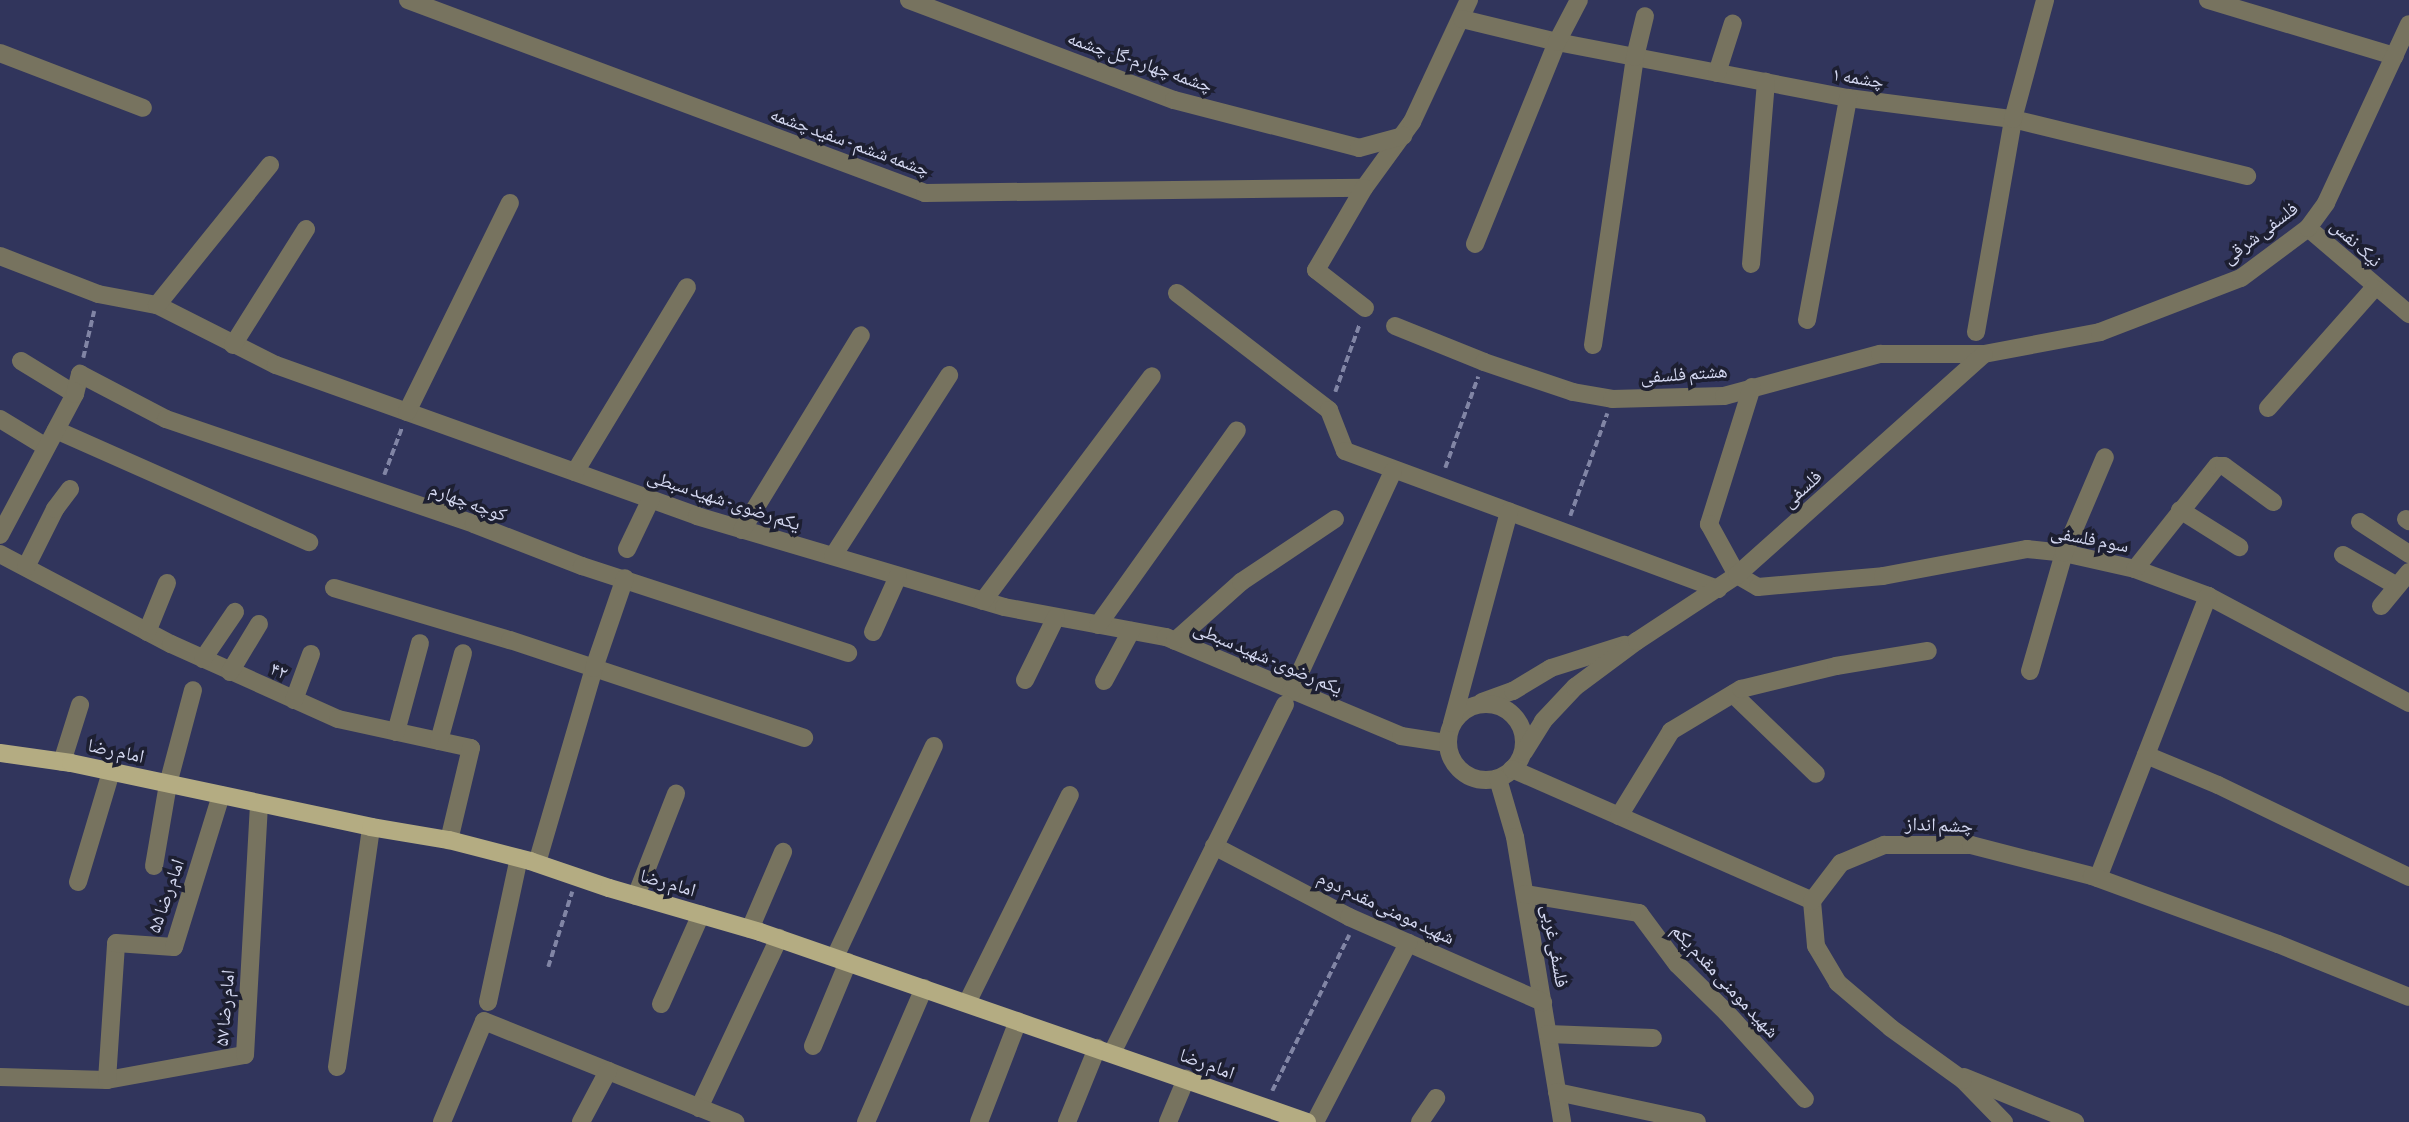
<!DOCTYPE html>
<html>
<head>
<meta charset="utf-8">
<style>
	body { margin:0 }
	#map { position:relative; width:2409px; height:1122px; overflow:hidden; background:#31355c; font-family:"Asap Condensed","Noto Naskh Arabic",sans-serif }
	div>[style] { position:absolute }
	.path>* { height:3.5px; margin-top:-1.75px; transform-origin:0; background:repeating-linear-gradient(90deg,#8185a5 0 7px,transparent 0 10.5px) }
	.minor>* { height:18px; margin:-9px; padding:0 9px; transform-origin:9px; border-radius:9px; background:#77735f }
	.minor>.ring { margin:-9px; padding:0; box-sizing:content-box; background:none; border:18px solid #77735f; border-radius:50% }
	.major>* { height:18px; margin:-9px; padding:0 9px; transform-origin:9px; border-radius:9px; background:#b4ac82 }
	span { translate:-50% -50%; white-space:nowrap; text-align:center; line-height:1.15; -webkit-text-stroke:7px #1d1f31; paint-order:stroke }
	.street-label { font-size:19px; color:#d4d8f1 }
</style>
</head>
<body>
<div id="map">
	<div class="path">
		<div style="left:83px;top:358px;width:48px;rotate:-76.8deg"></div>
		<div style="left:1335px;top:392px;width:73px;rotate:-70.1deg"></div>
		<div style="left:1445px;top:468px;width:97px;rotate:-70.1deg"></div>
		<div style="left:384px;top:475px;width:51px;rotate:-69.4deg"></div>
		<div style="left:1570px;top:516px;width:109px;rotate:-70.1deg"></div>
		<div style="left:548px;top:967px;width:79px;rotate:-72.3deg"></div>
		<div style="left:1272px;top:1091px;width:174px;rotate:-63.7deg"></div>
	</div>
	<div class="minor">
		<div style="left:408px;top:0;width:552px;rotate:20.47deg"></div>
		<div style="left:925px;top:193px;width:439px;rotate:-0.7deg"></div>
		<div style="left:1364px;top:188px;width:82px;rotate:-54deg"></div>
		<div style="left:1412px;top:122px;width:135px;rotate:-65deg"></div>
		<div style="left:909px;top:0;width:283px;rotate:20.7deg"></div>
		<div style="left:1174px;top:100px;width:191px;rotate:14.5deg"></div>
		<div style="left:1359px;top:148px;width:46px;rotate:-15.3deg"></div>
		<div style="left:2208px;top:0;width:195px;rotate:16.7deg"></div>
		<div style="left:1462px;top:19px;width:98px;rotate:13.6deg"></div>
		<div style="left:1557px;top:42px;width:296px;rotate:10.9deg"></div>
		<div style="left:1848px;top:98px;width:166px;rotate:7.3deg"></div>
		<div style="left:2013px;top:119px;width:241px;rotate:13.7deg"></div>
		<div style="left:0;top:53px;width:153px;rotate:21deg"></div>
		<div style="left:1717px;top:73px;width:52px;rotate:-72.3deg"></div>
		<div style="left:1364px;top:188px;width:95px;rotate:120.3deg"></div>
		<div style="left:1316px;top:270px;width:62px;rotate:37.8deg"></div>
		<div style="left:2308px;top:228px;width:133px;rotate:40.4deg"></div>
		<div style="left:1475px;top:244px;width:218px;rotate:-67.9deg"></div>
		<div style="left:1557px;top:42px;width:47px;rotate:-62.4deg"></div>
		<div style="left:0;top:256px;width:105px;rotate:21.2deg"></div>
		<div style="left:98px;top:294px;width:60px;rotate:10.6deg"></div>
		<div style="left:157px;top:305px;width:133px;rotate:26.8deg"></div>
		<div style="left:276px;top:365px;width:447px;rotate:19.7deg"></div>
		<div style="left:697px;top:516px;width:320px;rotate:16.5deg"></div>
		<div style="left:1004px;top:607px;width:165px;rotate:10.5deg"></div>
		<div style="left:1166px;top:637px;width:255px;rotate:22.8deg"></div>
		<div style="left:1401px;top:736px;width:47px;rotate:8.7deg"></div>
		<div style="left:1751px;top:264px;width:183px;rotate:-85.3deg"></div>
		<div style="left:1177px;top:293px;width:192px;rotate:37.6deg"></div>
		<div style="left:1329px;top:410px;width:44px;rotate:68.7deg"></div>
		<div style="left:1345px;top:451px;width:398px;rotate:20.3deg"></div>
		<div style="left:157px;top:305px;width:180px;rotate:-51.1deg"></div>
		<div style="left:1807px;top:320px;width:226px;rotate:-79.5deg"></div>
		<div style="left:1395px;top:326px;width:96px;rotate:22deg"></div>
		<div style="left:1484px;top:362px;width:94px;rotate:18.6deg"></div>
		<div style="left:1573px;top:392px;width:40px;rotate:10deg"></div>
		<div style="left:1612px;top:399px;width:112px;rotate:-1.5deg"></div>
		<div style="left:1724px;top:396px;width:162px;rotate:-15.1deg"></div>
		<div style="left:1880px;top:354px;width:104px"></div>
		<div style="left:1984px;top:354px;width:118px;rotate:-10.7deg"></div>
		<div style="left:2100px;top:332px;width:151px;rotate:-21deg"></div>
		<div style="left:2241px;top:278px;width:84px;rotate:-36.7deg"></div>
		<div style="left:2308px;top:228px;width:31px;rotate:-54deg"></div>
		<div style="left:2326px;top:203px;width:197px;rotate:-65.1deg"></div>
		<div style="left:1976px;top:332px;width:216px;rotate:-80.1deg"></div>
		<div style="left:2013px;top:119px;width:123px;rotate:-74.9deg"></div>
		<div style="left:233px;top:345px;width:137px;rotate:-57.8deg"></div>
		<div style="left:1593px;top:345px;width:291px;rotate:-81.7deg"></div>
		<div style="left:1635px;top:57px;width:42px;rotate:-76.3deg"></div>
		<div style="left:21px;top:361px;width:63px;rotate:31.4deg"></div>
		<div style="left:1752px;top:387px;width:144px;rotate:107.4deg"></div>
		<div style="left:1709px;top:524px;width:58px;rotate:61.2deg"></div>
		<div style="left:1737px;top:575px;width:24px;rotate:30deg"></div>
		<div style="left:1758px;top:587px;width:125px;rotate:-5deg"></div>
		<div style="left:1883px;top:576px;width:147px;rotate:-10.6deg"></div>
		<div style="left:2027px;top:549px;width:37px;rotate:6deg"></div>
		<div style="left:2064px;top:553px;width:73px;rotate:12.7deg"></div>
		<div style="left:2135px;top:569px;width:78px;rotate:20.3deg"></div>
		<div style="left:2208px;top:596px;width:228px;rotate:28deg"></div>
		<div style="left:2268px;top:408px;width:160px;rotate:-48.5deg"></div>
		<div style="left:407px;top:412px;width:233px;rotate:-63.8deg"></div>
		<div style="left:0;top:419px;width:54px;rotate:31.3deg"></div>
		<div style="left:56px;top:430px;width:277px;rotate:23.9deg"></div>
		<div style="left:575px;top:472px;width:216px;rotate:-58.8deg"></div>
		<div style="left:2180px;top:510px;width:70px;rotate:32.1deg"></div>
		<div style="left:2406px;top:519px;width:4px;rotate:34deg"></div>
		<div style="left:2360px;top:522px;width:59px;rotate:33.1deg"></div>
		<div style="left:742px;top:530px;width:228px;rotate:-58.6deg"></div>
		<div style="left:0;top:535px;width:160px;rotate:-62deg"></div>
		<div style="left:75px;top:394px;width:21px;rotate:-76deg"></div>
		<div style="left:80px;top:374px;width:97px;rotate:27.6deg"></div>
		<div style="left:166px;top:419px;width:325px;rotate:18.8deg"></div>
		<div style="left:474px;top:524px;width:116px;rotate:21.3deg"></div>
		<div style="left:582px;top:566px;width:280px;rotate:18.1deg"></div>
		<div style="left:627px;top:549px;width:55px;rotate:-64.4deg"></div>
		<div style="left:0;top:554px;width:193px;rotate:27.8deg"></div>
		<div style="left:171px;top:644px;width:183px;rotate:24.2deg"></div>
		<div style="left:338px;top:719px;width:136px;rotate:12.3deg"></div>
		<div style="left:471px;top:748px;width:95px;rotate:103.4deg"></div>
		<div style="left:2343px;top:555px;width:62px;rotate:29.9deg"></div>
		<div style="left:833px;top:556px;width:215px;rotate:-57.3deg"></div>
		<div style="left:26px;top:567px;width:65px;rotate:-63.4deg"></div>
		<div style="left:55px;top:509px;width:25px;rotate:-53deg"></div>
		<div style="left:2135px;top:569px;width:132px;rotate:-51.5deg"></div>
		<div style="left:2217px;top:466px;width:7px"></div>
		<div style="left:2224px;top:466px;width:61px;rotate:36.3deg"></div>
		<div style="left:334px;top:588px;width:184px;rotate:16.5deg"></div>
		<div style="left:510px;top:640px;width:310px;rotate:18.4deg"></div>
		<div style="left:983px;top:601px;width:281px;rotate:-53.1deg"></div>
		<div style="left:2381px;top:606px;width:44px;rotate:-50.5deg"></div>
		<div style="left:1098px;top:625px;width:239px;rotate:-54.5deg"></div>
		<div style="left:147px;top:632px;width:53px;rotate:-67.8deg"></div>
		<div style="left:873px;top:632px;width:61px;rotate:-65.9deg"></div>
		<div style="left:1175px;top:641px;width:89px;rotate:-41.8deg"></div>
		<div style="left:1241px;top:582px;width:113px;rotate:-33.8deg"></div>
		<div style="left:203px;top:659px;width:57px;rotate:-55.8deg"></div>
		<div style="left:2030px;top:671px;width:123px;rotate:-73.9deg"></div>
		<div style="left:2064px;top:553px;width:104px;rotate:-66.9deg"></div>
		<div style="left:230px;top:672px;width:56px;rotate:-58.9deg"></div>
		<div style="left:1025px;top:680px;width:70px;rotate:-63.8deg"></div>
		<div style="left:1104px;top:681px;width:57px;rotate:-61.6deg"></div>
		<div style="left:1291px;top:692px;width:243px;rotate:-65.2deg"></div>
		<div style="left:1733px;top:694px;width:115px;rotate:43.9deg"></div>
		<div style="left:294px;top:700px;width:49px;rotate:-69.7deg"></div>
		<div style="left:1482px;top:702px;width:33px;rotate:-20deg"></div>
		<div style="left:1513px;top:691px;width:44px;rotate:-31.2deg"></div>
		<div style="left:1551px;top:668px;width:77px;rotate:-17.5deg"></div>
		<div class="ring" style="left:1448px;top:704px;width:58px;height:58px"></div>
		<div style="left:1452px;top:723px;width:219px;rotate:-74.9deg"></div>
		<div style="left:396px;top:732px;width:92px;rotate:-74.9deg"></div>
		<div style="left:439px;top:741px;width:91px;rotate:-74.7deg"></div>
		<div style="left:1524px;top:752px;width:36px;rotate:-58deg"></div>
		<div style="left:1543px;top:721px;width:47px;rotate:-46.7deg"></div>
		<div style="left:1575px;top:687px;width:77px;rotate:-36.6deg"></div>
		<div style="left:1637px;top:641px;width:120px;rotate:-33.4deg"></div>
		<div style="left:1737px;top:575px;width:331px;rotate:-41.8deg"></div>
		<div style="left:2146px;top:755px;width:78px;rotate:22.6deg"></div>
		<div style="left:2218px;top:785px;width:212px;rotate:25.7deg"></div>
		<div style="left:62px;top:762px;width:60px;rotate:-72.5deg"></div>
		<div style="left:1512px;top:769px;width:328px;rotate:23.7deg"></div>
		<div style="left:1498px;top:779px;width:60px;rotate:73.7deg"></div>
		<div style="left:1515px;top:837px;width:289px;rotate:80.6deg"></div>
		<div style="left:1619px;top:816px;width:100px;rotate:-58.5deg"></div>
		<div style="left:1671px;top:731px;width:82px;rotate:-31deg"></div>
		<div style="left:1741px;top:689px;width:98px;rotate:-13.6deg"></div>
		<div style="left:1836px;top:666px;width:93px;rotate:-9.3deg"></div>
		<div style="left:1214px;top:846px;width:153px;rotate:27.7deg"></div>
		<div style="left:1349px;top:917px;width:212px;rotate:23.7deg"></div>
		<div style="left:537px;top:863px;width:203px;rotate:-73.7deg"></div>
		<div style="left:594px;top:668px;width:95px;rotate:-71deg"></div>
		<div style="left:154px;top:866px;width:83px;rotate:-80.3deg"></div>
		<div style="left:168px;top:784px;width:97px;rotate:-75.1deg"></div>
		<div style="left:2098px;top:878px;width:303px;rotate:-68.7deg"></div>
		<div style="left:78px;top:882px;width:115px;rotate:-73.3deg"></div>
		<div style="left:1525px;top:894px;width:116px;rotate:9.5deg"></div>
		<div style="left:1639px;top:913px;width:64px;rotate:53.3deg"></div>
		<div style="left:1677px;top:964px;width:70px;rotate:44.4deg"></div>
		<div style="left:1727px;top:1013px;width:116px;rotate:47.8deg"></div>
		<div style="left:636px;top:896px;width:110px;rotate:-68.6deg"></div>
		<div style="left:750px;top:929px;width:84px;rotate:-66.8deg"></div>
		<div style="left:835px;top:957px;width:233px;rotate:-64.9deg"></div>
		<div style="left:488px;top:1002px;width:147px;rotate:-77.9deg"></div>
		<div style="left:967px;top:1003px;width:232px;rotate:-63.7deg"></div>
		<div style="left:661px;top:1004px;width:98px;rotate:-66deg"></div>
		<div style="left:1548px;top:1034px;width:105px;rotate:2.2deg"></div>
		<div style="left:813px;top:1046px;width:91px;rotate:-67.4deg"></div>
		<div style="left:1112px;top:1053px;width:389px;rotate:-63.6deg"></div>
		<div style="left:337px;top:1067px;width:242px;rotate:-81.9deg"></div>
		<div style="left:0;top:1077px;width:107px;rotate:1.6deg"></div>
		<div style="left:107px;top:1080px;width:140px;rotate:-10.3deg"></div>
		<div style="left:245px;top:1055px;width:252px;rotate:-86.8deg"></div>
		<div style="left:1964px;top:1077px;width:120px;rotate:22.1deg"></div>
		<div style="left:107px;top:1080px;width:137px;rotate:-86.2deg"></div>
		<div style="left:116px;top:943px;width:58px;rotate:3.9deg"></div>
		<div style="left:174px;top:947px;width:159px;rotate:-72.8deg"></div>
		<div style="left:1557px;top:1092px;width:143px;rotate:12.1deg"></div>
		<div style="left:699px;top:1108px;width:188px;rotate:-64.8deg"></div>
		<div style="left:442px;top:1122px;width:109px;rotate:-67.4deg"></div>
		<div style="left:484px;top:1021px;width:271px;rotate:21.9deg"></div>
		<div style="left:581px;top:1122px;width:58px;rotate:-62.1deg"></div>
		<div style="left:866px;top:1122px;width:146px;rotate:-66.6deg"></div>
		<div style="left:979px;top:1122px;width:108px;rotate:-68.9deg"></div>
		<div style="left:1067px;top:1122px;width:80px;rotate:-67.9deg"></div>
		<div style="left:1168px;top:1122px;width:47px;rotate:-67.3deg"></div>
		<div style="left:1315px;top:1122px;width:202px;rotate:-62.5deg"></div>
		<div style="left:1420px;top:1122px;width:29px;rotate:-56deg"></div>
		<div style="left:2004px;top:1122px;width:59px;rotate:-134.3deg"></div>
		<div style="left:1963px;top:1080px;width:89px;rotate:-144.2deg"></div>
		<div style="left:1891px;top:1028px;width:70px;rotate:-139.7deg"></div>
		<div style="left:1838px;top:983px;width:43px;rotate:-120.7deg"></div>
		<div style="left:1816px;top:946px;width:45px;rotate:-95.1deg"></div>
		<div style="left:1812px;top:901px;width:48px;rotate:-52.7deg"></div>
		<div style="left:1841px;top:863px;width:47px;rotate:-22.7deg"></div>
		<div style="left:1884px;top:845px;width:87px"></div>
		<div style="left:1971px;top:845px;width:125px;rotate:14.4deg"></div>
		<div style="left:2092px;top:876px;width:198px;rotate:20.1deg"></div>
		<div style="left:2278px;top:944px;width:141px;rotate:22deg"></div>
	</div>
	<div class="major">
		<div style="left:0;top:753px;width:72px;rotate:8deg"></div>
		<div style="left:71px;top:763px;width:307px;rotate:12deg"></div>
		<div style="left:371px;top:827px;width:79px;rotate:9.5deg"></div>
		<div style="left:449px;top:840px;width:84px;rotate:14.5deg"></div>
		<div style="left:530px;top:861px;width:83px;rotate:18.9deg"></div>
		<div style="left:609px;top:888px;width:157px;rotate:16.2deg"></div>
		<div style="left:760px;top:932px;width:579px;rotate:19.15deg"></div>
	</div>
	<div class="street-label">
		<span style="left:1140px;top:62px;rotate:19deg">چشمه چهارم-گل چشمه</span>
		<span style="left:1858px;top:78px;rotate:9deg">چشمه ۱</span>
		<span style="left:850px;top:142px;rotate:20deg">چشمه ششم - سفید چشمه</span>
		<span style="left:2260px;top:233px;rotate:-37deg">فلسفی شرقی</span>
		<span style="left:2356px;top:243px;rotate:42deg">نیک نفس</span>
		<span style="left:1684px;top:374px;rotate:-4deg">هشتم فلسفی</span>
		<span style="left:1802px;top:489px;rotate:-42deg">فلسفی</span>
		<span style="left:724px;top:500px;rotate:18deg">یکم رضوی- شهید سبطی</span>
		<span style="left:468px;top:502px;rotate:20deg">کوچه چهارم</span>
		<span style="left:2090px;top:539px;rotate:11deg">سوم فلسفی</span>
		<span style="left:1268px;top:658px;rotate:23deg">یکم رضوی- شهید سبطی</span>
		<span style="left:279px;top:671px;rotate:23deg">۴۲</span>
		<span style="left:116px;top:751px;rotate:12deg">امام رضا</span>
		<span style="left:1939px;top:825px;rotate:2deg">چشم انداز</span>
		<span style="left:668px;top:883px;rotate:16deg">امام رضا</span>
		<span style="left:166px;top:896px;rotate:-71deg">۵۵ امام رضا</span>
		<span style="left:1386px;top:908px;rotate:25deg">شهید مومنی مقدم دوم</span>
		<span style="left:1555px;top:946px;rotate:80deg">فلسفی غربی</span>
		<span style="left:1725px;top:981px;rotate:47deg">شهید مومنی مقدم یکم</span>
		<span style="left:225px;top:1008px;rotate:-85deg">امام رضا ۵۷</span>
		<span style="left:1207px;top:1064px;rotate:20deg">امام رضا</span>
	</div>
</div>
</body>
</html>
